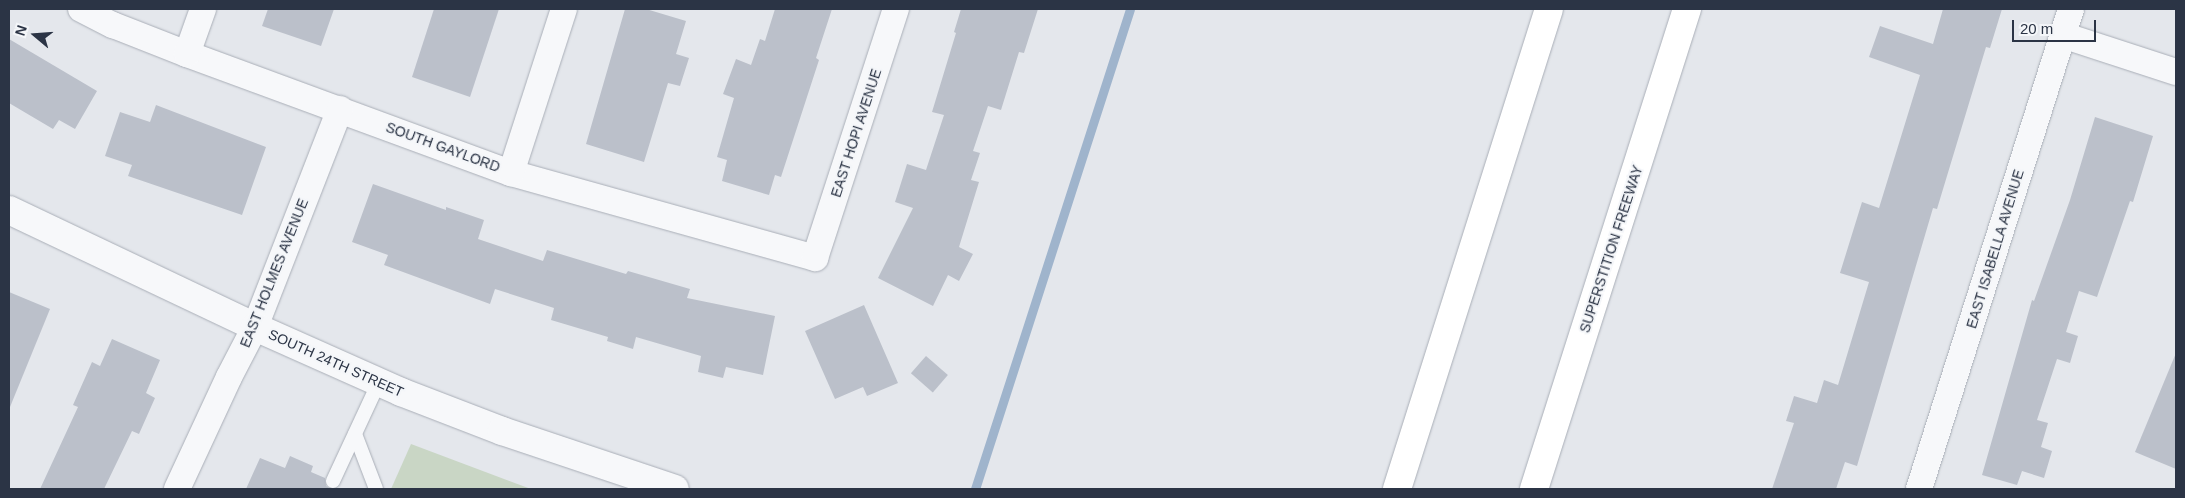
<!DOCTYPE html>
<html>
<head>
<meta charset="utf-8">
<style>
	body { margin:0 }
	#map { position:relative; width:2185px; height:498px; overflow:hidden; background:#e4e7ec; font-family:Helvetica,sans-serif }
	div>[style] { position:absolute }
	.green>* { inset:0; background:#c9d6c5 }
	.stream>* { height:9px; margin:-4.5px; padding:0 4.5px; transform-origin:4.5px; border-radius:4.5px; background:#9fb4cc }
	.building>* { inset:0; background:#bbc0ca; transform-origin:0 0 }
	.roads { filter:drop-shadow(0 0 1px #a9aeb7) drop-shadow(0 0 1px #a9aeb7) }
	.service>* { height:14px; margin:-7px; padding:0 7px; transform-origin:7px; border-radius:7px; background:#f7f8fa }
	.minor>* { height:26px; margin:-13px; padding:0 13px; transform-origin:13px; border-radius:13px; background:#f7f8fa }
	.tertiary>* { height:28px; margin:-14px; padding:0 14px; transform-origin:14px; border-radius:14px; background:#f7f8fa }
	.motorway>* { height:28px; margin:-14px; padding:0 14px; transform-origin:14px; border-radius:14px; background:#fff }
	span { translate:-50% -50%; white-space:nowrap; text-align:center; line-height:1.15; -webkit-text-stroke:4px #f4f6f9; paint-order:stroke }
	.street-label { font-size:14px; color:#2b3445 }
	.frame { position:absolute; inset:0; border:10px solid #2b3445; pointer-events:none }
	.north { position:absolute; left:10px; top:10px; width:50px; height:50px; -webkit-text-stroke:4px #f4f6f9; paint-order:stroke; rotate:288deg; font-size:14px; font-weight:700; line-height:20px; text-align:center; color:#2b3445 }
	.north::after { content:''; display:block; margin:auto; width:18px; height:22px; background:#2b3445; clip-path:polygon(50% 0,100% 100%,50% 72%,0 100%) }
	.scale { position:absolute; left:2012px; top:20px; width:84px; height:22px; box-sizing:border-box; border:2px solid #2b3445; border-top:0; padding-left:6px; font-size:15px; line-height:18px; white-space:nowrap; color:#2b3445; -webkit-text-stroke:4px #f4f6f9; paint-order:stroke }
</style>
</head>
<body>
<div id="map">
	<div class="green">
		<div style="clip-path:polygon(411px 444px,531px 489px,391px 489px)"></div>
	</div>
	<div class="stream">
		<div style="left:975px;top:489px;width:504px;rotate:-72.1deg"></div>
	</div>
	<div class="building">
		<div style="clip-path:polygon(268px 9px,334px 9px,321px 46px,262px 26px)"></div>
		<div style="clip-path:polygon(434px 9px,499px 9px,470px 97px,412px 77px)"></div>
		<div style="clip-path:polygon(625px 9px,646px 9px,686px 21px,676px 54px,689px 58px,680px 86px,668px 83px,644px 162px,586px 144px)"></div>
		<div style="clip-path:polygon(775px 9px,832px 9px,816px 58px,819px 60px,781px 177px,775px 175px,769px 195px,722px 181px,727px 160px,717px 157px,734px 98px,723px 94px,736px 59px,751px 65px,760px 39px,765px 41px)"></div>
		<div style="clip-path:polygon(961px 9px,1038px 9px,1024px 53px,1019px 52px,1001px 110px,988px 106px,973px 151px,980px 153px,971px 180px,979px 182px,959px 247px,973px 254px,959px 281px,948px 275px,933px 306px,878px 278px,913px 208px,895px 202px,907px 164px,926px 170px,944px 115px,932px 112px,956px 33px,954px 32px)"></div>
		<div style="clip-path:polygon(1943px 9px,2002px 9px,1990px 48px,1986px 47px,1937px 209px,1933px 208px,1857px 466px,1845px 462px,1836px 489px,1772px 489px,1794px 423px,1786px 421px,1794px 396px,1817px 403px,1824px 380px,1838px 385px,1869px 282px,1840px 273px,1862px 202px,1879px 208px,1920px 75px,1869px 57px,1880px 26px,1933px 44px)"></div>
		<div style="clip-path:polygon(9px 39px,97px 91px,75px 129px,59px 120px,53px 129px,9px 103px)"></div>
		<div style="clip-path:polygon(156px 105px,266px 147px,242px 215px,128px 176px,132px 165px,105px 156px,120px 112px,150px 122px)"></div>
		<div style="clip-path:polygon(2095px 117px,2153px 136px,2133px 202px,2130px 201px,2097px 297px,2079px 291px,2066px 332px,2078px 336px,2070px 363px,2057px 359px,2037px 420px,2048px 423px,2041px 447px,2052px 451px,2044px 478px,2022px 471px,2017px 485px,1982px 475px,2032px 300px,2034px 301px,2070px 200px)"></div>
		<div style="clip-path:polygon(373px 184px,446px 210px,446px 207px,484px 220px,478px 239px,543px 261px,547px 250px,626px 274px,628px 271px,690px 289px,687px 298px,775px 316px,763px 375px,726px 367px,723px 378px,698px 372px,701px 356px,636px 337px,633px 349px,607px 341px,608px 337px,551px 320px,554px 308px,495px 289px,490px 304px,384px 265px,388px 255px,352px 242px)"></div>
		<div style="clip-path:polygon(9px 292px,50px 309px,10px 407px,9px 407px)"></div>
		<div style="clip-path:polygon(864px 305px,898px 383px,867px 396px,863px 387px,835px 399px,805px 331px)"></div>
		<div style="clip-path:polygon(112px 339px,160px 360px,146px 393px,155px 398px,139px 434px,132px 431px,104px 489px,40px 489px,78px 407px,73px 405px,92px 362px,100px 366px)"></div>
		<div style="clip-path:polygon(2176px 353px,2176px 469px,2135px 452px)"></div>
		<div style="left:926px;top:356px;width:29px;height:23px;rotate:41deg"></div>
		<div style="clip-path:polygon(290px 456px,313px 466px,311px 472px,325px 478px,326px 486px,331px 489px,246px 489px,260px 458px,285px 468px)"></div>
	</div>
	<div class="roads">
		<div class="service">
			<div style="left:355px;top:434px;width:59px;rotate:69.1deg"></div>
			<div style="left:333px;top:481px;width:109px;rotate:-65.1deg"></div>
		</div>
		<div class="minor">
			<div style="left:81px;top:9px;width:36px;rotate:27deg"></div>
			<div style="left:113px;top:25px;width:79px;rotate:21.4deg"></div>
			<div style="left:187px;top:54px;width:345px;rotate:20.2deg"></div>
			<div style="left:511px;top:173px;width:316px;rotate:15.6deg"></div>
			<div style="left:815px;top:258px;width:262px;rotate:-72deg"></div>
			<div style="left:2062px;top:35px;width:120px;rotate:18deg"></div>
			<div style="left:187px;top:54px;width:48px;rotate:-70.4deg"></div>
			<div style="left:511px;top:173px;width:172px;rotate:-72.1deg"></div>
			<div style="left:177px;top:489px;width:123px;rotate:-65.1deg"></div>
			<div style="left:229px;top:377px;width:56px;rotate:-62.5deg"></div>
			<div style="left:255px;top:327px;width:234px;rotate:-68.7deg"></div>
			<div style="left:1919px;top:489px;width:503px;rotate:-72.43deg"></div>
		</div>
		<div class="tertiary">
			<div style="left:9px;top:210px;width:272px;rotate:25.4deg"></div>
			<div style="left:255px;top:327px;width:160px;rotate:24deg"></div>
			<div style="left:401px;top:392px;width:108px;rotate:21.1deg"></div>
			<div style="left:502px;top:431px;width:182px;rotate:18.5deg"></div>
		</div>
		<div class="motorway">
			<div style="left:1397px;top:489px;width:503px;rotate:-72.43deg"></div>
			<div style="left:1534px;top:489px;width:504px;rotate:-72.32deg"></div>
		</div>
	</div>
	<div class="street-label">
		<span style="left:856px;top:133px;rotate:-72deg">EAST HOPI AVENUE</span>
		<span style="left:443px;top:147px;rotate:20deg">SOUTH GAYLORD</span>
		<span style="left:1611px;top:249px;rotate:-72deg">SUPERSTITION FREEWAY</span>
		<span style="left:1995px;top:249px;rotate:-73deg">EAST ISABELLA AVENUE</span>
		<span style="left:274px;top:273px;rotate:-68deg">EAST HOLMES AVENUE</span>
		<span style="left:336px;top:363px;rotate:24deg">SOUTH 24TH STREET</span>
	</div>
	<div class="frame"></div>
	<div class="north">N</div>
	<div class="scale">20 m</div>
</div>
</body>
</html>
